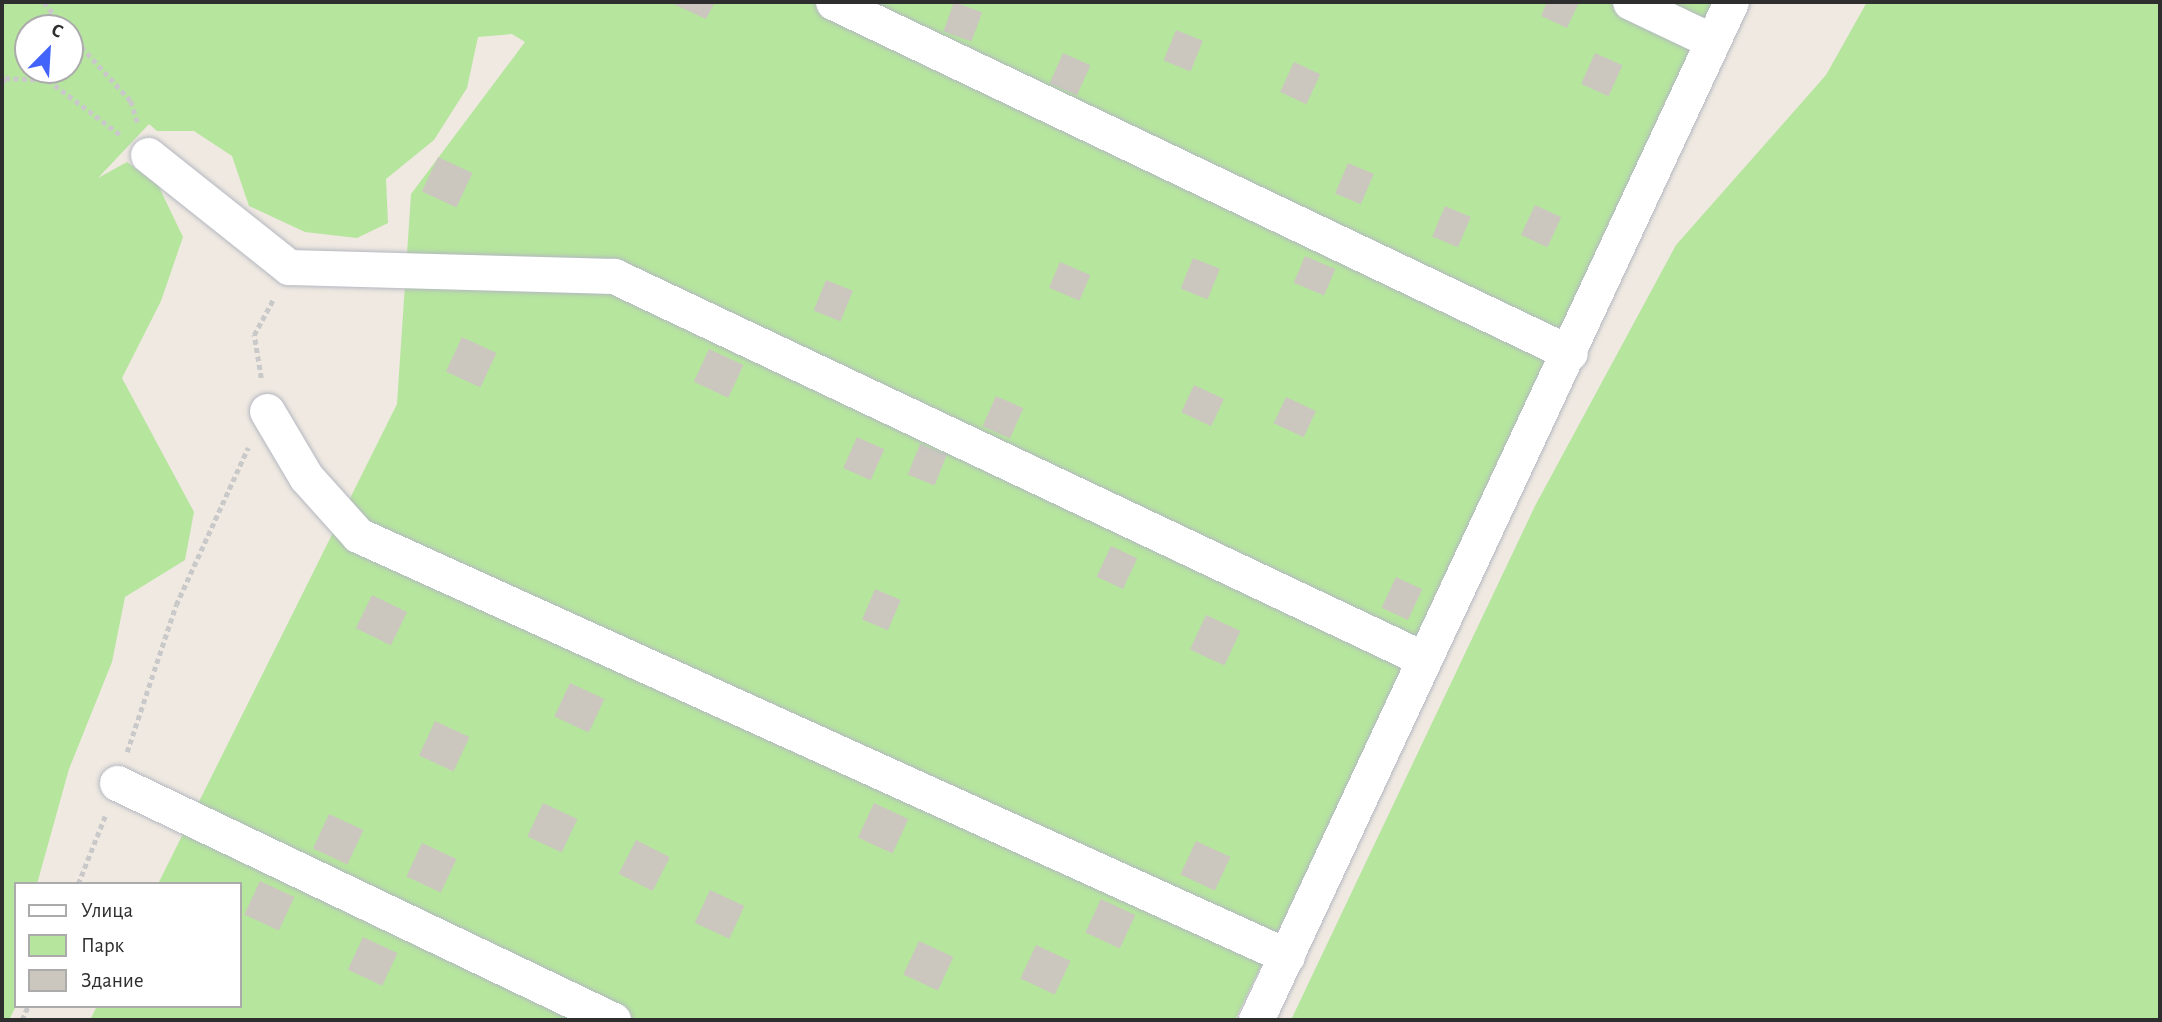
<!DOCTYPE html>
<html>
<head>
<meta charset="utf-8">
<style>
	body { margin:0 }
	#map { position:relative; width:2162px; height:1022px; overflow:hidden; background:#efe9e1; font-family:"Alegreya Sans",sans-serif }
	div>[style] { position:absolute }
	.green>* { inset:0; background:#b6e59e }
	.building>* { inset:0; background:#cbc7bf; transform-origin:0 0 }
	.path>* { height:4.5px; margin-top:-2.25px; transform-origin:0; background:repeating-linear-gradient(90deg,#c9c9c9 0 5px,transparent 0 8.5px) }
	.roads { filter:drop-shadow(0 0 2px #b4b7c1) drop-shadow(0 0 2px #b4b7c1) }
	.minor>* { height:35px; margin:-17.5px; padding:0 17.5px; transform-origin:17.5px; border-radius:17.5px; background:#fff }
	span { translate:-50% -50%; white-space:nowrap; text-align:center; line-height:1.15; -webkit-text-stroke:5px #fff; paint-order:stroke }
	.frame { position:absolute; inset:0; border:4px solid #2e2e2e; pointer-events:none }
	.legend { position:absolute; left:14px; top:882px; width:228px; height:126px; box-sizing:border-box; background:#fff; border:2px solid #ababab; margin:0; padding:9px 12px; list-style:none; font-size:21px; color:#2e2e2e }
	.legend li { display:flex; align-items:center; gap:14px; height:35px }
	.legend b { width:35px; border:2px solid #ababab }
	.north { position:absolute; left:14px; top:14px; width:70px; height:70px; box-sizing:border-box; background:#fff; border:2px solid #ababab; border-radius:50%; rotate:24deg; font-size:19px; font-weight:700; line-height:28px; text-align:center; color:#2e2e2e }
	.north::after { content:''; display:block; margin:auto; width:24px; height:32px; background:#4264fb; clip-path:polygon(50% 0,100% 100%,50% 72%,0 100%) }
</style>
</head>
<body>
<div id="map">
	<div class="green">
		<div style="clip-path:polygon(evenodd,2px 2px,1728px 2px,1235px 1020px,90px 1020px,97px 1006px,240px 1006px,240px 884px,158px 884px,397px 404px,411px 194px,525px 42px,512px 34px,478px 37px,467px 88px,434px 140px,386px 179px,388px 223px,357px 238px,305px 232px,249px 206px,232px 156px,194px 131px,157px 131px,149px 124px,98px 178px,127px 162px,158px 185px,183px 237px,161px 301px,122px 378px,194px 512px,185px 560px,125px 597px,112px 662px,69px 769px,37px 884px,16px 884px,16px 1006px,9px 1020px,2px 1020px,2px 2px,28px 28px,70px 28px,70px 70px,28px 70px,28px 28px)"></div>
		<div style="clip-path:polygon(1867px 2px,2160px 2px,2160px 1020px,1291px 1020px,1535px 506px,1676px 245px,1826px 75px)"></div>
	</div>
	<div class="building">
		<div style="clip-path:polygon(669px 2px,715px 2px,706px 19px)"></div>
		<div style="left:954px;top:2px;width:30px;height:31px;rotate:20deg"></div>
		<div style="clip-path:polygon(1547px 2px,1579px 2px,1567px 28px,1541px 16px)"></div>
		<div style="left:1176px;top:30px;width:29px;height:33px;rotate:22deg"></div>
		<div style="left:1063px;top:53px;width:30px;height:33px;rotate:24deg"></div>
		<div style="left:1595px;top:53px;width:30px;height:34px;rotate:24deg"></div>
		<div style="left:1294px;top:62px;width:29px;height:33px;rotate:25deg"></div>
		<div style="left:438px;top:157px;width:38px;height:38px;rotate:25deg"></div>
		<div style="left:1348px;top:163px;width:28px;height:33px;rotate:23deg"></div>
		<div style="left:1535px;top:205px;width:29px;height:33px;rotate:25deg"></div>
		<div style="left:1445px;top:206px;width:28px;height:33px;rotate:23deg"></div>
		<div style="left:1305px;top:256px;width:33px;height:29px;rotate:23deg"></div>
		<div style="left:1193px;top:258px;width:29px;height:33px;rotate:22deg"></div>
		<div style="left:1060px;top:262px;width:33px;height:28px;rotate:23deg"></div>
		<div style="left:826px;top:280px;width:29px;height:33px;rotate:22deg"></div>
		<div style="left:462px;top:337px;width:38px;height:38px;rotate:25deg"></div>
		<div style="left:709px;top:349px;width:38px;height:36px;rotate:25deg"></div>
		<div style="left:1194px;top:385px;width:33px;height:30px;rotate:25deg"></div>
		<div style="left:996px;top:396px;width:30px;height:33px;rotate:24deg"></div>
		<div style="left:1286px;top:397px;width:33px;height:29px;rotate:25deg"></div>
		<div style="left:857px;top:437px;width:30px;height:34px;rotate:24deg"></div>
		<div style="left:920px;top:444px;width:29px;height:33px;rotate:22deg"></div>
		<div style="left:1111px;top:546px;width:29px;height:34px;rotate:25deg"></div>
		<div style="left:1396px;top:577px;width:29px;height:34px;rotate:25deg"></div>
		<div style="left:875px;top:589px;width:28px;height:33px;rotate:23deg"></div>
		<div style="left:372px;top:595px;width:39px;height:37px;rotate:26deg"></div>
		<div style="left:1206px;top:615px;width:38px;height:38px;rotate:25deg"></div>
		<div style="left:570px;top:683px;width:38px;height:37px;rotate:25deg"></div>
		<div style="left:435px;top:721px;width:38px;height:38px;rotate:25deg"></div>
		<div style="left:543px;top:803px;width:38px;height:37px;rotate:25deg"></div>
		<div style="left:874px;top:803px;width:38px;height:38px;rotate:25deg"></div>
		<div style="left:329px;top:814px;width:38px;height:38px;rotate:25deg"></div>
		<div style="left:636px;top:840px;width:38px;height:38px;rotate:27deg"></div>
		<div style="left:1196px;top:841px;width:38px;height:37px;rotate:25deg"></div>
		<div style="left:422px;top:843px;width:38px;height:37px;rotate:25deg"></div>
		<div style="left:260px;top:881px;width:38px;height:37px;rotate:25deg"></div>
		<div style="left:710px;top:890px;width:38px;height:36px;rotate:25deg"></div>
		<div style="left:1101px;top:899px;width:38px;height:37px;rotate:25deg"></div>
		<div style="left:363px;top:937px;width:38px;height:36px;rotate:25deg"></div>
		<div style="left:919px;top:941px;width:38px;height:37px;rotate:25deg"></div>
		<div style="left:1036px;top:945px;width:38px;height:37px;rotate:25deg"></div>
	</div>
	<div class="path">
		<div style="left:44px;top:2px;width:33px;rotate:52deg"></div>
		<div style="left:70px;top:34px;width:91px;rotate:47.7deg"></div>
		<div style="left:131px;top:101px;width:24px;rotate:73deg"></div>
		<div style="left:2px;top:83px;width:6px;rotate:-59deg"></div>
		<div style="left:5px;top:78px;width:43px;rotate:2.7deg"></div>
		<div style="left:48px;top:80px;width:93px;rotate:37.1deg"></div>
		<div style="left:261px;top:378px;width:44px;rotate:-99.2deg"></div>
		<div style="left:254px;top:335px;width:42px;rotate:-61.6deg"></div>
		<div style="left:127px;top:752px;width:155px;rotate:-71.6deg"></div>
		<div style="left:176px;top:605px;width:173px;rotate:-65.4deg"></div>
		<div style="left:78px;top:884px;width:73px;rotate:-68.3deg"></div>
		<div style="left:22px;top:1020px;width:15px;rotate:-67deg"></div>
	</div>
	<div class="roads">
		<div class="minor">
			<div style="left:833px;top:2px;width:816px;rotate:25.47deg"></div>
			<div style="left:1630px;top:2px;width:91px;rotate:25.4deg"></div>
			<div style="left:148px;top:155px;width:180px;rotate:38.5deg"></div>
			<div style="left:289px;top:267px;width:325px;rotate:1.6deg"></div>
			<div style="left:614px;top:276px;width:896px;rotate:25.31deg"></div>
			<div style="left:267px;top:411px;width:77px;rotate:59.4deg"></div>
			<div style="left:306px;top:477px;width:78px;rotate:48.1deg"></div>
			<div style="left:358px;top:535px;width:1020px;rotate:24.38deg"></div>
			<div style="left:117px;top:783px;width:550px;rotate:25.54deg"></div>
			<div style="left:1256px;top:1020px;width:1123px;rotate:-64.99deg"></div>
		</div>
	</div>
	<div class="frame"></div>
	<ul class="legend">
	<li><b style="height:9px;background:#fff"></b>Улица</li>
	<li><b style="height:19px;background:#b6e59e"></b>Парк</li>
	<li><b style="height:19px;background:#cbc7bf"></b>Здание</li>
	</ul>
	<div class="north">С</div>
</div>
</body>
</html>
